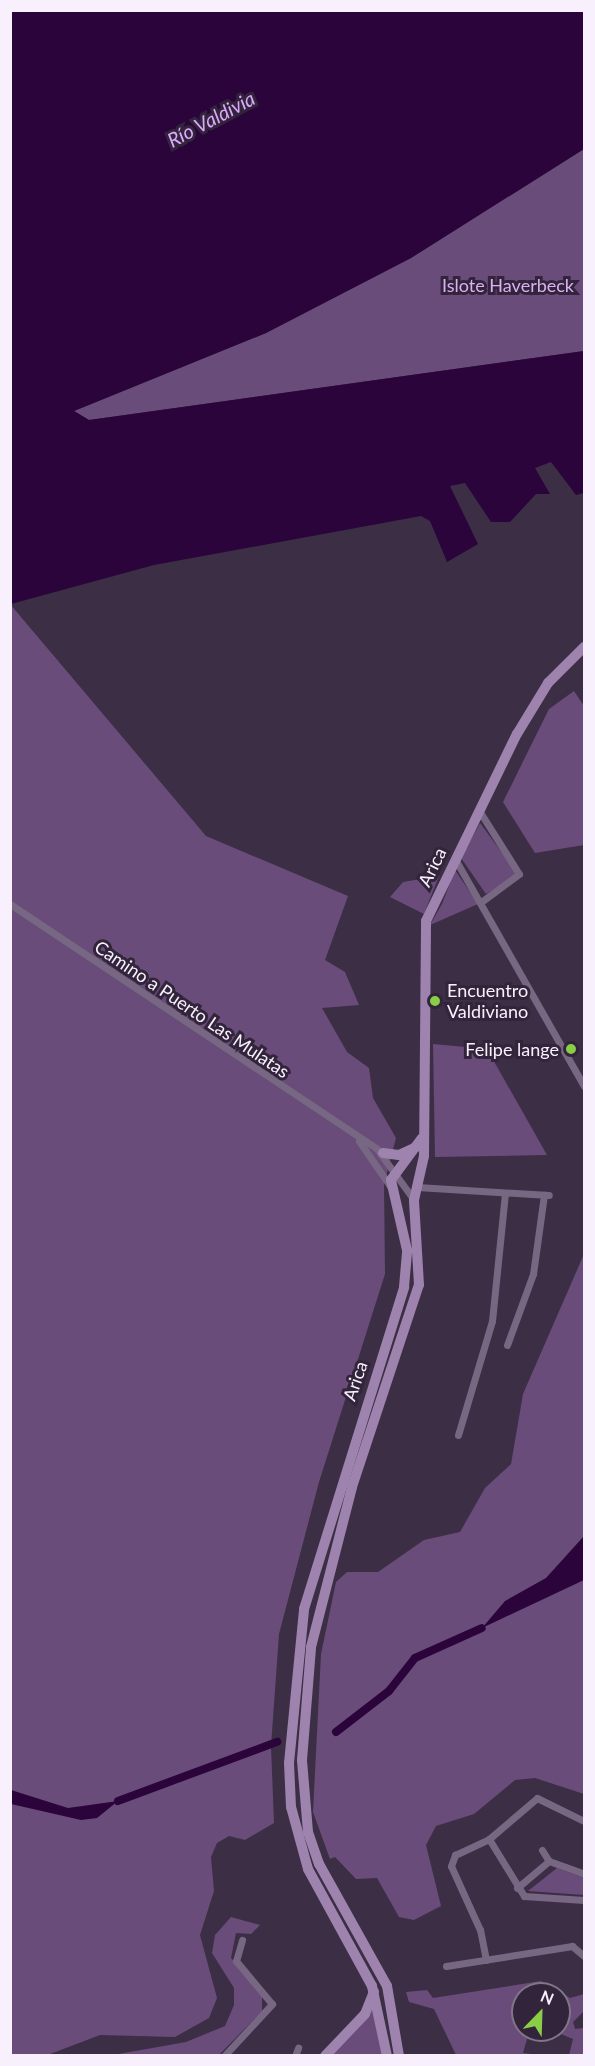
<!DOCTYPE html>
<html>
<head>
<meta charset="utf-8">
<style>
	body { margin:0 }
	#map { position:relative; width:595px; height:2066px; overflow:hidden; background:#3c2e45; font-family:Lato,sans-serif }
	div>[style] { position:absolute }
	.green>* { inset:0; background:#694c7a }
	.water>* { inset:0; background:#2b043c }
	.canal>* { height:8px; margin:-4px; padding:0 4px; transform-origin:4px; border-radius:4px; background:#2b043c }
	.street>* { height:7px; margin:-3.5px; padding:0 3.5px; transform-origin:3.5px; border-radius:3.5px; background:#786782 }
	.secondary>* { height:10px; margin:-5px; padding:0 5px; transform-origin:5px; border-radius:5px; background:#9d83ad }
	.dots>* { width:16px; height:16px; translate:-50% -50%; box-sizing:border-box; border:3px solid #32243a; border-radius:50% }
	span { translate:-50% -50%; white-space:nowrap; text-align:center; line-height:1.15; -webkit-text-stroke:6px #32243a; paint-order:stroke }
	.park-label { font-size:18px; color:#dbb0f5 }
	.street-label { font-size:18px; color:#f8f1fd }
	.poi-label { font-size:18px; color:#f8f1fd }
	.left { translate:0 -50%; text-align:left }
	.right { translate:-100% -50%; text-align:right }
	.water-label { font-size:20px; color:#dda7fe; font-style:italic }
	.frame { position:absolute; inset:0; border:12px solid #f8f1fd; pointer-events:none }
	.north { position:absolute; left:511px; top:1982px; width:60px; height:60px; box-sizing:border-box; background:#32243a; border:2px solid #817688; border-radius:50%; rotate:23deg; font-size:16px; font-weight:700; line-height:24px; text-align:center; color:#f8f1fd }
	.north::after { content:''; display:block; margin:auto; width:21px; height:27px; background:#8ace47; clip-path:polygon(50% 0,100% 100%,50% 72%,0 100%) }
</style>
</head>
<body>
<div id="map">
	<div class="green">
		<div style="clip-path:polygon(584px 149px,584px 351px,89px 420px,74px 411px,266px 333px,411px 258px)"></div>
		<div style="clip-path:polygon(10px 604px,206px 836px,348px 896px,325px 960px,345px 972px,359px 1005px,322px 1008px,347px 1052px,369px 1068px,373px 1098px,396px 1138px,384px 1184px,385px 1274px,319px 1482px,279px 1634px,271px 1746px,274px 1823px,245px 1840px,229px 1836px,217px 1843px,211px 1857px,214px 1891px,200px 1935px,217px 1998px,209px 2018px,175px 2037px,100px 2035px,45px 2056px,10px 2055px)"></div>
		<div style="clip-path:polygon(574px 691px,584px 706px,584px 845px,535px 853px,503px 802px,549px 709px)"></div>
		<div style="clip-path:polygon(480px 823px,516px 872px,514px 878px,486px 894px,461px 858px)"></div>
		<div style="clip-path:polygon(455px 870px,478px 904px,430px 925px,442px 904px)"></div>
		<div style="clip-path:polygon(439px 876px,424px 914px,390px 897px,403px 882px)"></div>
		<div style="clip-path:polygon(433px 1044px,487px 1049px,547px 1155px,435px 1157px)"></div>
		<div style="clip-path:polygon(584px 1254px,584px 1794px,535px 1778px,515px 1780px,474px 1814px,436px 1826px,426px 1845px,441px 1906px,414px 1920px,399px 1917px,377px 1878px,356px 1879px,335px 1857px,330px 1859px,313px 1812px,321px 1654px,336px 1582px,347px 1572px,378px 1572px,424px 1540px,460px 1532px,485px 1488px,511px 1464px,523px 1394px)"></div>
		<div style="clip-path:polygon(557px 1868px,584px 1878px,584px 1895px,528px 1891px)"></div>
		<div style="clip-path:polygon(231px 1917px,260px 1925px,251px 1934px,236px 1933px,231px 1958px,262px 1991px,262px 2011px,219px 2055px,107px 2056px,186px 2042px,225px 2026px,234px 2005px,234px 1988px,212px 1953px,215px 1935px)"></div>
		<div style="clip-path:polygon(evenodd,541px 1981px,570px 1998px,584px 1994px,584px 2011px,573px 2022px,575px 2029px,584px 2028px,584px 2055px,569px 2055px,573px 2039px,556px 2032px,527px 2039px,523px 2053px,540px 2055px,456px 2055px,434px 2009px,409px 2002px,406px 1992px,427px 1990px,433px 1998px,541px 1981px,523px 1994px,559px 1994px,559px 2030px,523px 2030px,523px 1994px)"></div>
		<div style="clip-path:polygon(374px 2005px,382px 2055px,328px 2056px)"></div>
	</div>
	<div class="water">
		<div style="clip-path:polygon(10px 11px,584px 11px,584px 149px,411px 258px,266px 333px,74px 411px,89px 420px,584px 351px,584px 493px,576px 495px,551px 462px,535px 468px,550px 494px,536px 494px,510px 522px,491px 522px,465px 483px,450px 486px,478px 544px,447px 562px,430px 521px,421px 516px,154px 565px,11px 604px)"></div>
		<div style="clip-path:polygon(584px 1536px,584px 1580px,482px 1628px,505px 1601px,546px 1578px)"></div>
		<div style="clip-path:polygon(11px 1790px,68px 1808px,118px 1801px,97px 1818px,81px 1820px,11px 1804px)"></div>
	</div>
	<div class="canal">
		<div style="left:336px;top:1732px;width:67px;rotate:-37.7deg"></div>
		<div style="left:389px;top:1691px;width:42px;rotate:-51.8deg"></div>
		<div style="left:415px;top:1658px;width:73px;rotate:-24.1deg"></div>
		<div style="left:118px;top:1801px;width:170px;rotate:-20.4deg"></div>
	</div>
	<div class="street">
		<div style="left:480px;top:812px;width:73px;rotate:57.8deg"></div>
		<div style="left:519px;top:874px;width:47px;rotate:143.6deg"></div>
		<div style="left:455px;top:859px;width:261px;rotate:60.4deg"></div>
		<div style="left:10px;top:904px;width:441px;rotate:33.7deg"></div>
		<div style="left:377px;top:1149px;width:63px;rotate:54deg"></div>
		<div style="left:359px;top:1141px;width:55px;rotate:55.4deg"></div>
		<div style="left:417px;top:1187px;width:132px;rotate:3.5deg"></div>
		<div style="left:507px;top:1345px;width:76px;rotate:-69.9deg"></div>
		<div style="left:533px;top:1274px;width:80px;rotate:-82.1deg"></div>
		<div style="left:458px;top:1435px;width:119px;rotate:-73.4deg"></div>
		<div style="left:492px;top:1321px;width:128px;rotate:-84.2deg"></div>
		<div style="left:489px;top:1839px;width:67px;rotate:58.4deg"></div>
		<div style="left:524px;top:1896px;width:60px;rotate:3.8deg"></div>
		<div style="left:542px;top:1850px;width:13px;rotate:58deg"></div>
		<div style="left:549px;top:1861px;width:37px;rotate:20deg"></div>
		<div style="left:517px;top:1888px;width:42px;rotate:-40.2deg"></div>
		<div style="left:486px;top:1960px;width:31px;rotate:-101deg"></div>
		<div style="left:480px;top:1930px;width:70px;rotate:-114.4deg"></div>
		<div style="left:451px;top:1866px;width:12px;rotate:-70deg"></div>
		<div style="left:455px;top:1855px;width:38px;rotate:-25deg"></div>
		<div style="left:489px;top:1839px;width:63px;rotate:-40.5deg"></div>
		<div style="left:537px;top:1798px;width:52px;rotate:26.1deg"></div>
		<div style="left:446px;top:1966px;width:128px;rotate:-9deg"></div>
		<div style="left:572px;top:1946px;width:16px;rotate:40deg"></div>
		<div style="left:224px;top:2056px;width:71px;rotate:-47.3deg"></div>
		<div style="left:272px;top:2004px;width:56px;rotate:-129.9deg"></div>
		<div style="left:236px;top:1961px;width:22px;rotate:-74deg"></div>
		<div style="left:295px;top:2056px;width:9px;rotate:-69deg"></div>
	</div>
	<div class="secondary">
		<div style="left:383px;top:1153px;width:16px;rotate:7deg"></div>
		<div style="left:399px;top:1155px;width:19px;rotate:-25deg"></div>
		<div style="left:325px;top:2056px;width:58px;rotate:-46.4deg"></div>
		<div style="left:365px;top:2014px;width:24px;rotate:-68deg"></div>
		<div style="left:387px;top:2056px;width:72px;rotate:-102.1deg"></div>
		<div style="left:372px;top:1986px;width:133px;rotate:-118.7deg"></div>
		<div style="left:308px;top:1869px;width:64px;rotate:-105.3deg"></div>
		<div style="left:291px;top:1807px;width:44px;rotate:-92.6deg"></div>
		<div style="left:289px;top:1763px;width:155px;rotate:-84.4deg"></div>
		<div style="left:304px;top:1609px;width:337px;rotate:-72.7deg"></div>
		<div style="left:404px;top:1287px;width:37px;rotate:-85deg"></div>
		<div style="left:407px;top:1250px;width:72px;rotate:-102.9deg"></div>
		<div style="left:391px;top:1180px;width:52px;rotate:-53.6deg"></div>
		<div style="left:399px;top:2056px;width:71px;rotate:-99.7deg"></div>
		<div style="left:387px;top:1986px;width:140px;rotate:-119.1deg"></div>
		<div style="left:319px;top:1864px;width:34px;rotate:-109deg"></div>
		<div style="left:308px;top:1832px;width:72px;rotate:-94.8deg"></div>
		<div style="left:302px;top:1760px;width:113px;rotate:-85.4deg"></div>
		<div style="left:311px;top:1647px;width:165px;rotate:-75.6deg"></div>
		<div style="left:352px;top:1487px;width:213px;rotate:-71.7deg"></div>
		<div style="left:419px;top:1285px;width:85px;rotate:-93.4deg"></div>
		<div style="left:414px;top:1200px;width:45px;rotate:-77.2deg"></div>
		<div style="left:424px;top:1156px;width:235px;rotate:-89.5deg"></div>
		<div style="left:426px;top:921px;width:208px;rotate:-64.1deg"></div>
		<div style="left:517px;top:734px;width:60px;rotate:-58.7deg"></div>
		<div style="left:548px;top:683px;width:51px;rotate:-45deg"></div>
	</div>
	<div class="dots">
		<div style="left:435px;top:1001px;background:#8ace47"></div>
		<div style="left:571px;top:1049px;background:#8ace47"></div>
	</div>
	<div class="park-label">
		<span style="left:508px;top:285px">Islote Haverbeck</span>
	</div>
	<div class="street-label">
		<span style="left:432px;top:867px;rotate:-64deg">Arica</span>
		<span style="left:192px;top:1009px;rotate:34deg">Camino a Puerto Las Mulatas</span>
		<span style="left:355px;top:1381px;rotate:-71deg">Arica</span>
	</div>
	<div class="poi-label">
		<span class="left" style="left:447px;top:1001px">Encuentro<br>Valdiviano</span>
		<span class="right" style="left:559px;top:1049px">Felipe lange</span>
	</div>
	<div class="water-label">
		<span style="left:211px;top:119px;rotate:-28deg">Río Valdivia</span>
	</div>
	<div class="frame"></div>
	<div class="north">N</div>
</div>
</body>
</html>
